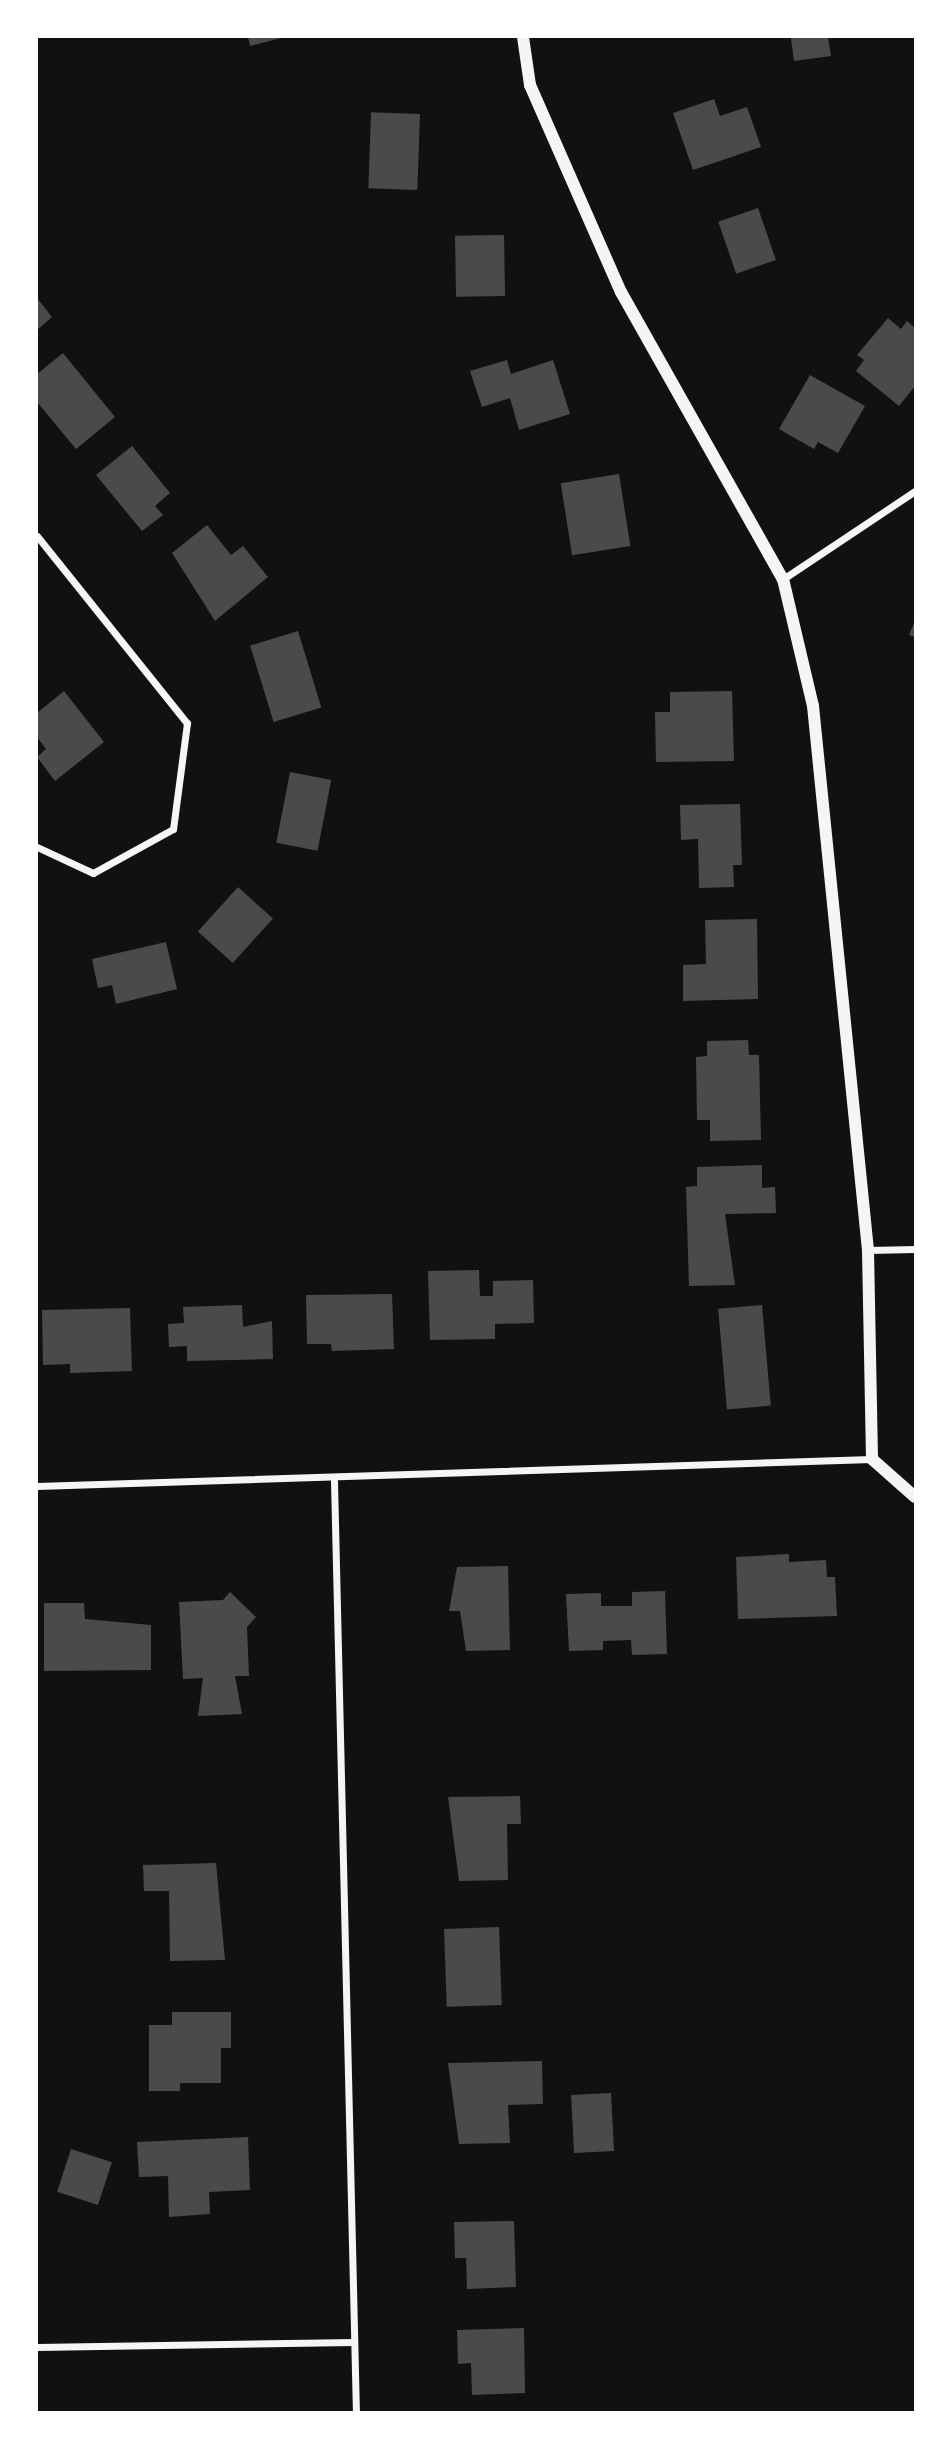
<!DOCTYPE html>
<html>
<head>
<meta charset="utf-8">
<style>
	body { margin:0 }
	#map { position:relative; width:952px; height:2449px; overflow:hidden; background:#111; font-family:Poppins,sans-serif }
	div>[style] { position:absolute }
	.building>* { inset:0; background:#4a4a4a; transform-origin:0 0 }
	.minor>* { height:7px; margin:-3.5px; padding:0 3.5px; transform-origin:3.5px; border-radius:3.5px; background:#f5f5f5 }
	.tertiary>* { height:12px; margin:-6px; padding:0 6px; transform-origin:6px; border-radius:6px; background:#f5f5f5 }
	span { translate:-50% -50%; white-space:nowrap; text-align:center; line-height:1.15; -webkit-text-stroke:6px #fff; paint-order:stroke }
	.frame { position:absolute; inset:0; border:38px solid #fff; pointer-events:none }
</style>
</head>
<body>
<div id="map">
	<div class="building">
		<div style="clip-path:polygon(248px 37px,281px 37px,281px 38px,250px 46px)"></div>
		<div style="clip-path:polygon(828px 37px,831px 56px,794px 61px,791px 38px)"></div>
		<div style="clip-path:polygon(714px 99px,720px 116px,747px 107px,761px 147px,693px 170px,673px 113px)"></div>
		<div style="left:420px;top:114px;width:76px;height:49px;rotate:92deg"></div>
		<div style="left:758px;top:208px;width:55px;height:42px;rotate:71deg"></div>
		<div style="left:504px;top:235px;width:61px;height:49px;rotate:89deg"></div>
		<div style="clip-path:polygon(37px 298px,52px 317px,37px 330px)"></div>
		<div style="clip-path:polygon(888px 318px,901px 329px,907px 321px,915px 328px,915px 386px,899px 406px,856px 371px,864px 360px,857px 355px)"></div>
		<div style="clip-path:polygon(63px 353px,115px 417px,76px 449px,37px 402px,37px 374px)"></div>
		<div style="clip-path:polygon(507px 360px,511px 374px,553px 360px,570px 414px,519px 430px,510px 398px,482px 407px,470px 371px)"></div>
		<div style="clip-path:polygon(810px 375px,865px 406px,838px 453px,818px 442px,814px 449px,779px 429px)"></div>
		<div style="clip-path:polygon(132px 446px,170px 493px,155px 506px,163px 515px,142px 531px,96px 475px)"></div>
		<div style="left:619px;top:474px;width:73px;height:59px;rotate:81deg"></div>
		<div style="clip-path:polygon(207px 525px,231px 555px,243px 546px,268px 577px,215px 621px,172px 553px)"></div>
		<div style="clip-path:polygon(915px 620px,915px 637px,909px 635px)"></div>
		<div style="left:298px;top:631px;width:80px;height:50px;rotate:73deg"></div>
		<div style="clip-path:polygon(64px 691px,104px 742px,55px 781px,37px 757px,46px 749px,37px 737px,37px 713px)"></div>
		<div style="clip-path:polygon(732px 691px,734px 761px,656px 762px,655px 712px,670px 712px,670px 692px)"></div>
		<div style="left:290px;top:772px;width:42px;height:72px;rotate:11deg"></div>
		<div style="clip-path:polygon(740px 804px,742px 865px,733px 865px,734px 887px,699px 888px,698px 839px,681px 840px,680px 805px)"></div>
		<div style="left:238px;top:887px;width:47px;height:60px;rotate:42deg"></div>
		<div style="clip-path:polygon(757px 919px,758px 999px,683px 1001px,683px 965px,706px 964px,705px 920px)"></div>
		<div style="clip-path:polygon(166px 942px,177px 989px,116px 1004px,112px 985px,98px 988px,92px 959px)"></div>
		<div style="clip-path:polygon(748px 1040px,749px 1055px,759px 1055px,761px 1140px,710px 1141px,710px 1120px,697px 1120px,696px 1057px,707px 1056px,707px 1041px)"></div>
		<div style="clip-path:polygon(762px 1165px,762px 1188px,775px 1187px,776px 1213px,725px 1214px,735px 1285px,689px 1286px,686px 1187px,697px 1186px,697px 1167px)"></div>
		<div style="clip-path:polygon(479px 1270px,480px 1296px,493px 1296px,493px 1281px,533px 1280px,534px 1323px,495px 1324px,495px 1339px,430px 1340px,428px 1271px)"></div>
		<div style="clip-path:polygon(392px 1294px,394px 1349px,332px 1351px,331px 1344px,307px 1344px,306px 1295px)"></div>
		<div style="clip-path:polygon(242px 1305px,243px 1327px,272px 1321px,273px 1359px,187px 1361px,187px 1346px,169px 1347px,168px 1324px,184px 1323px,183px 1307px)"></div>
		<div style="left:762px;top:1305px;width:101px;height:44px;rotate:85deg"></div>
		<div style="clip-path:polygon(130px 1308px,132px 1371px,70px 1373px,70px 1364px,43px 1365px,42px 1310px)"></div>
		<div style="clip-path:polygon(789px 1554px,789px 1562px,826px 1560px,827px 1577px,835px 1577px,837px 1616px,738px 1619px,736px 1557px)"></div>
		<div style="clip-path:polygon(508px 1566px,510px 1650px,466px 1651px,460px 1611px,449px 1611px,457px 1567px)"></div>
		<div style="clip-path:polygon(665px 1591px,667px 1654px,632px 1655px,631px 1640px,603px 1641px,603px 1650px,569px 1651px,566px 1594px,601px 1593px,601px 1606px,632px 1606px,632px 1592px)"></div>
		<div style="clip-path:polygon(230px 1592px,256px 1617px,247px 1627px,249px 1676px,235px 1676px,242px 1714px,198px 1716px,203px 1678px,183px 1679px,179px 1602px,223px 1600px)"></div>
		<div style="clip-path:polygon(44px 1603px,84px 1603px,85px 1619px,151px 1625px,151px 1670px,44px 1671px)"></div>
		<div style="clip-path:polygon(520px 1796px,521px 1824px,507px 1824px,508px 1880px,459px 1881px,448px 1797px)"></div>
		<div style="clip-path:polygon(216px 1863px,225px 1960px,170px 1961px,169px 1891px,144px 1891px,143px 1865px)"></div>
		<div style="left:499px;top:1927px;width:78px;height:55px;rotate:88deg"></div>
		<div style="clip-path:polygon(172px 2012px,231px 2012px,231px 2048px,221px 2048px,221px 2083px,180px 2083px,180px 2091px,149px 2091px,149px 2025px,172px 2025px)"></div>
		<div style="clip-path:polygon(542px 2061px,543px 2104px,508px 2105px,510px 2143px,459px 2144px,448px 2063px)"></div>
		<div style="left:611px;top:2093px;width:58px;height:40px;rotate:87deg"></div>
		<div style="clip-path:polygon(248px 2137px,250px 2190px,209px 2192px,210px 2214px,169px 2217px,168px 2176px,139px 2177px,137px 2142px)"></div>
		<div style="left:71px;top:2149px;width:43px;height:45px;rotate:18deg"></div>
		<div style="clip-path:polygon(514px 2221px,516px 2287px,467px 2289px,466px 2258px,455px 2258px,454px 2222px)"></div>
		<div style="clip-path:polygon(524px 2328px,525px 2393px,472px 2395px,471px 2363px,458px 2364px,457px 2330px)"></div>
	</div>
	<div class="minor">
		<div style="left:37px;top:536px;width:240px;rotate:51.3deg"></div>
		<div style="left:187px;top:723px;width:107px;rotate:97.5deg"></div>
		<div style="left:173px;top:829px;width:91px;rotate:151.2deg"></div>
		<div style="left:93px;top:873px;width:62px;rotate:-155.1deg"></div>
		<div style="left:783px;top:579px;width:159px;rotate:-33.7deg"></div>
		<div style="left:868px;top:1250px;width:47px;rotate:-1.2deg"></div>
		<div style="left:334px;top:1481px;width:931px;rotate:88.65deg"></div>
		<div style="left:37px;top:1486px;width:835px;rotate:-1.85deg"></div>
		<div style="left:37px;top:2347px;width:317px;rotate:-0.9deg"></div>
	</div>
	<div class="tertiary">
		<div style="left:523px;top:37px;width:49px;rotate:81.7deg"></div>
		<div style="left:530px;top:85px;width:226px;rotate:66.3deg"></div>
		<div style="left:621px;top:292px;width:330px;rotate:60.6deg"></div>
		<div style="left:783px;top:579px;width:130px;rotate:76.7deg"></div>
		<div style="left:813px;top:706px;width:547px;rotate:84.23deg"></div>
		<div style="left:868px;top:1250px;width:209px;rotate:88.9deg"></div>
		<div style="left:872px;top:1459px;width:57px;rotate:41.5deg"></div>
	</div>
	<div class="frame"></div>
</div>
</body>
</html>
